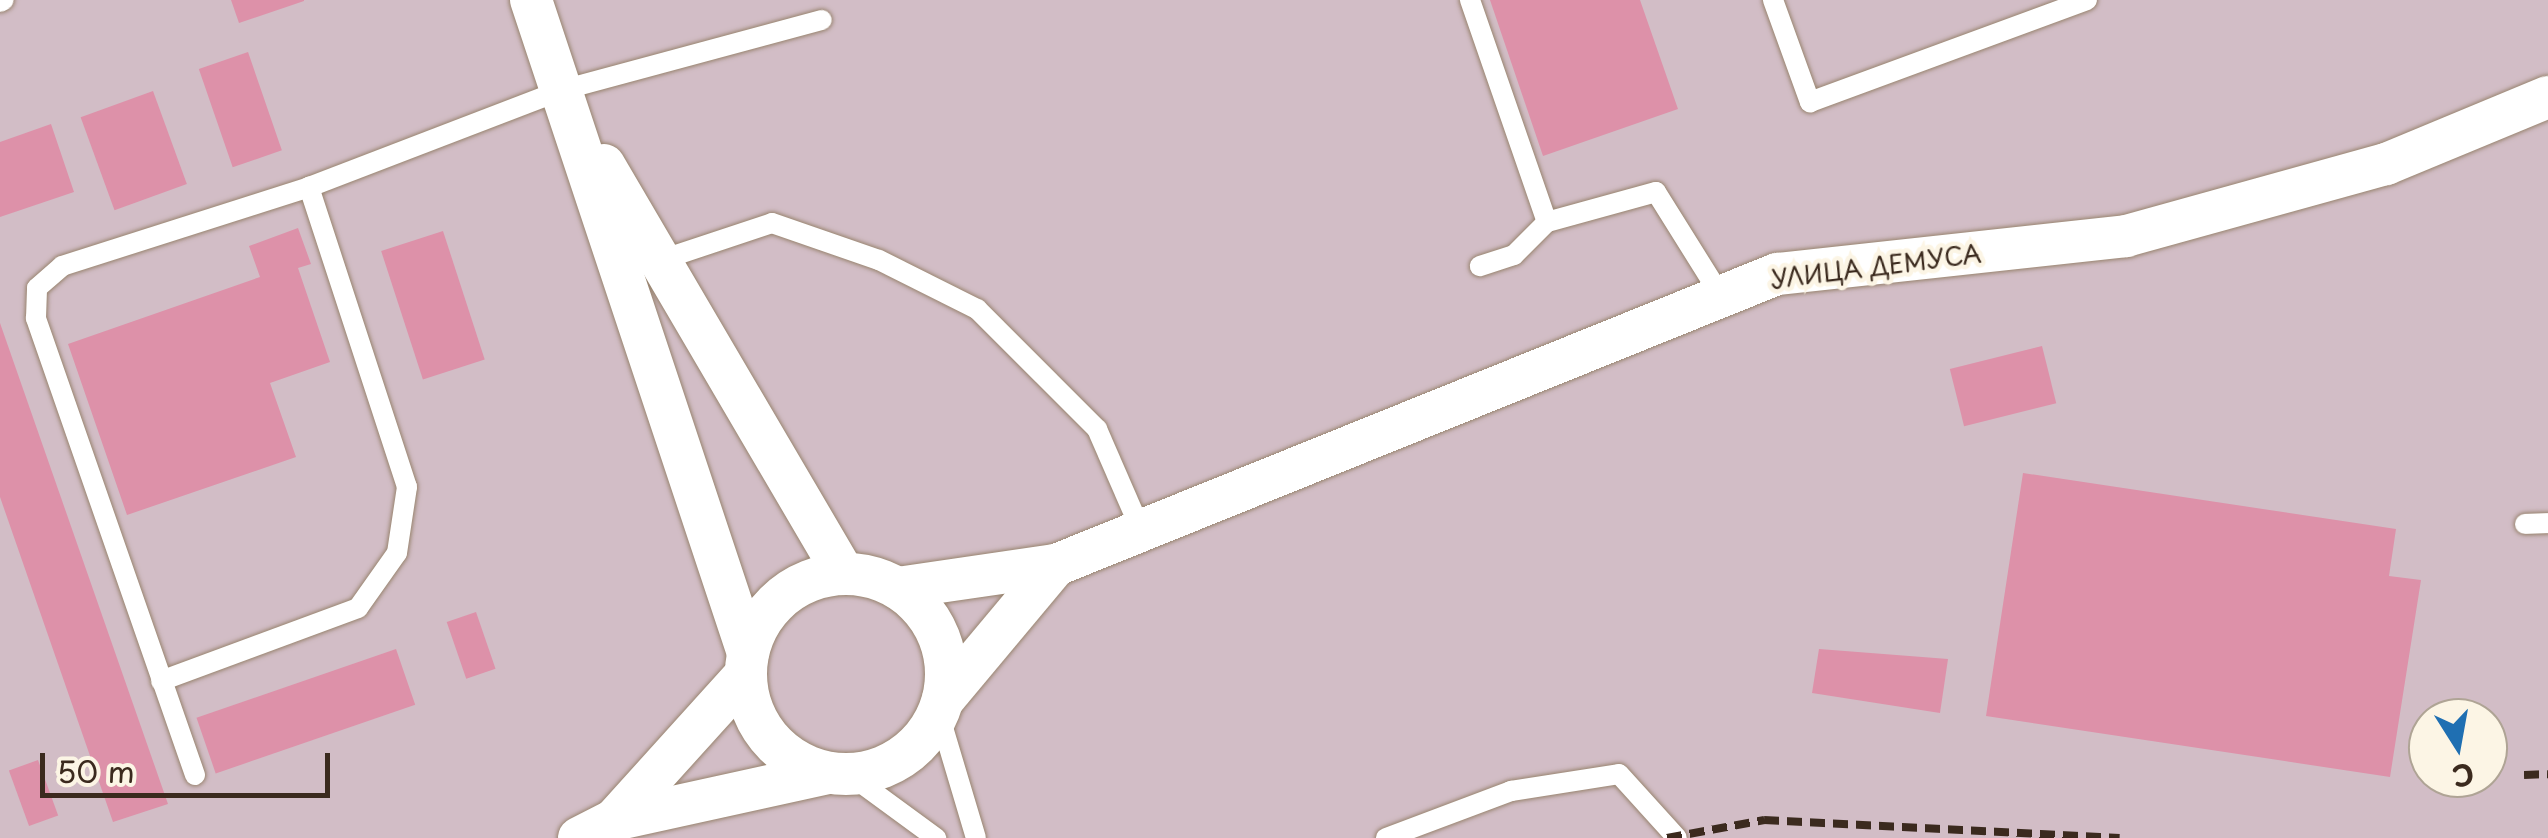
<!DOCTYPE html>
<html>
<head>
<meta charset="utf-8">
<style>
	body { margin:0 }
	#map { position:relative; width:2548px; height:838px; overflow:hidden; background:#f4dec0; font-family:"Playpen Sans",sans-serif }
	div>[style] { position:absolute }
	.industrial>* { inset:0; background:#d2bdc6 }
	.building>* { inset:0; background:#dd91a9; transform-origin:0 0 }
	.roads { filter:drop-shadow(0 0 2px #98846f) drop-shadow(0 0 2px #98846f) }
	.lane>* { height:20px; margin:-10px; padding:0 10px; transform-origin:10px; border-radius:10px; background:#fff }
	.street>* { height:42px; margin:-21px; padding:0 21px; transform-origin:21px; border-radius:21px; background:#fff }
	.street>.ring { margin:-21px; padding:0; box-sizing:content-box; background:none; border:42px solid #fff; border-radius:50% }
	.rail>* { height:8px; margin-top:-4px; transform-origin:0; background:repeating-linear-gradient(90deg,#3b2a1e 0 15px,transparent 0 23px) }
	span { translate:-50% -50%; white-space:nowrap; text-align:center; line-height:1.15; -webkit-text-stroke:9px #fcf5e5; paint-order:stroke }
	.street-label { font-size:25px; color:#3b2a1e }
	.north { position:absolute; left:2408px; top:698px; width:100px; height:100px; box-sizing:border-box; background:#fcf5e5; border:2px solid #afa495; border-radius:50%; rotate:169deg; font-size:28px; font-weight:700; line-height:40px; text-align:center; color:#3b2a1e }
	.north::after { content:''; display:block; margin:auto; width:35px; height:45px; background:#1f6fb2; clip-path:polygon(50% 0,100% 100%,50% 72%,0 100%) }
	.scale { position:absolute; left:40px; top:753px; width:290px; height:45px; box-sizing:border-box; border:5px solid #3b2a1e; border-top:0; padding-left:12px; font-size:30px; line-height:35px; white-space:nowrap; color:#3b2a1e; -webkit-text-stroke:8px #fcf5e5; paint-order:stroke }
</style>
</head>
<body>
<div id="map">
	<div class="industrial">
		<div style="clip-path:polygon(evenodd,0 0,2548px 0,2548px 838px,0 838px,0 0,2428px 718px,2488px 718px,2488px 778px,2428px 778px,2428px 718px)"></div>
	</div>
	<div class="building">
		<div style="clip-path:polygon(231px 0,304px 0,304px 1px,239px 23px)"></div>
		<div style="clip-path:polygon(1490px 0,1640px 0,1678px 109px,1543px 156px)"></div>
		<div style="left:248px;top:52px;width:104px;height:52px;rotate:71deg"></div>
		<div style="left:153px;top:91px;width:99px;height:77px;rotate:70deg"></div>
		<div style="clip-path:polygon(51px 124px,74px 192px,0 217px,0 142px)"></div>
		<div style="clip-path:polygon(298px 228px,311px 264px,298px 268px,330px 362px,270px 383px,296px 457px,127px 515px,68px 344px,260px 277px,249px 246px)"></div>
		<div style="left:443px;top:231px;width:135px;height:65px;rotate:72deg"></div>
		<div style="clip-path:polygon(0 323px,168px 804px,113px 822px,0 497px)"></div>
		<div style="left:2042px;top:346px;width:59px;height:95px;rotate:76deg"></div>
		<div style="clip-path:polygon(2023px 473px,2396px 529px,2389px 576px,2421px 580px,2390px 777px,1986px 716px)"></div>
		<div style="left:476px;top:612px;width:60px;height:31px;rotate:71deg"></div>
		<div style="left:396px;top:649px;width:59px;height:211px;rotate:71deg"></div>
		<div style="clip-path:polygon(1819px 649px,1948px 659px,1940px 713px,1812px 693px)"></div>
		<div style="left:38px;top:760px;width:59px;height:31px;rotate:70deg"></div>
	</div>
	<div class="roads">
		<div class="lane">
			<div style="left:1470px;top:0;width:235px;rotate:70.9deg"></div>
			<div style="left:1547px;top:222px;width:47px;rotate:135deg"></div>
			<div style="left:1514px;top:255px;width:36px;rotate:162deg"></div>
			<div style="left:1773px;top:0;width:109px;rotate:70.1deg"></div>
			<div style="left:1810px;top:102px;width:295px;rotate:-20.2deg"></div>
			<div style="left:0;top:2px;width:4px;rotate:-27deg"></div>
			<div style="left:1547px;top:222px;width:113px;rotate:-15.4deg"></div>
			<div style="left:1656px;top:192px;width:123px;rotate:58deg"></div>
			<div style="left:658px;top:261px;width:120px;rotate:-18.4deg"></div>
			<div style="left:772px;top:223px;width:113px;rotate:19.1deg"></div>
			<div style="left:879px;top:260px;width:110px;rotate:26.6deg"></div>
			<div style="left:977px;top:309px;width:170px;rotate:45deg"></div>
			<div style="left:1097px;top:429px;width:108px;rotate:66.5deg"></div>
			<div style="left:2525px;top:524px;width:23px;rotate:-2deg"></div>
			<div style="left:161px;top:681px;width:210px;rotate:-20.3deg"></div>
			<div style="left:358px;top:608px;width:67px;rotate:-54.7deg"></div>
			<div style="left:397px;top:553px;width:67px;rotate:-81.4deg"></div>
			<div style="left:407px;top:487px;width:316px;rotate:-108.1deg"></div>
			<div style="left:939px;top:714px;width:129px;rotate:73.4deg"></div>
			<div style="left:195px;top:775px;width:484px;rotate:-109.2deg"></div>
			<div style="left:36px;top:318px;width:30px;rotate:-88deg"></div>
			<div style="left:37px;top:288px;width:33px;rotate:-41deg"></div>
			<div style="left:62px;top:266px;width:259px;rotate:-17.7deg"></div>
			<div style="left:309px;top:187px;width:271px;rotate:-21deg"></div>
			<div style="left:562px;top:90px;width:269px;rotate:-15.1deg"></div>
			<div style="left:850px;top:775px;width:107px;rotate:36.2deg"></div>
			<div style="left:1386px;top:838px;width:134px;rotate:-20.6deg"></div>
			<div style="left:1511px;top:791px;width:109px;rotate:-8.9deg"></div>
			<div style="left:1619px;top:774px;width:86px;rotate:47.8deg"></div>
		</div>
		<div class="street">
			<div style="left:531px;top:0;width:688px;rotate:71.62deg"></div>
			<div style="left:604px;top:165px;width:474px;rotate:59.6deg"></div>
			<div class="ring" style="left:746px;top:574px;width:158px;height:158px"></div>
			<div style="left:898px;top:588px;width:160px;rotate:-8.3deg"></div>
			<div style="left:1056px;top:565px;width:778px;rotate:-21.98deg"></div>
			<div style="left:1777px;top:274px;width:351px;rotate:-6.2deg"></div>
			<div style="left:2126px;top:236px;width:270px;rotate:-15.5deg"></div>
			<div style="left:2386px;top:164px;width:175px;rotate:-22.5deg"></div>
			<div style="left:943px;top:700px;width:176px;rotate:-50.1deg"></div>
			<div style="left:614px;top:820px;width:195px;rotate:-47.9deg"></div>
			<div style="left:579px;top:838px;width:39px;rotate:-27deg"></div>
			<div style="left:614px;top:820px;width:218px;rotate:-12.4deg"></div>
		</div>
	</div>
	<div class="rail">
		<div style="left:2524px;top:775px;width:24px;rotate:-2deg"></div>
		<div style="left:1667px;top:838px;width:99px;rotate:-10.5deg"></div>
		<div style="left:1764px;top:820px;width:356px;rotate:2.9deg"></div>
	</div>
	<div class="street-label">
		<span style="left:1876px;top:266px;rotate:-7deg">УЛИЦА ДЕМУСА</span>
	</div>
	<div class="north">С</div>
	<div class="scale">50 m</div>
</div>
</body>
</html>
